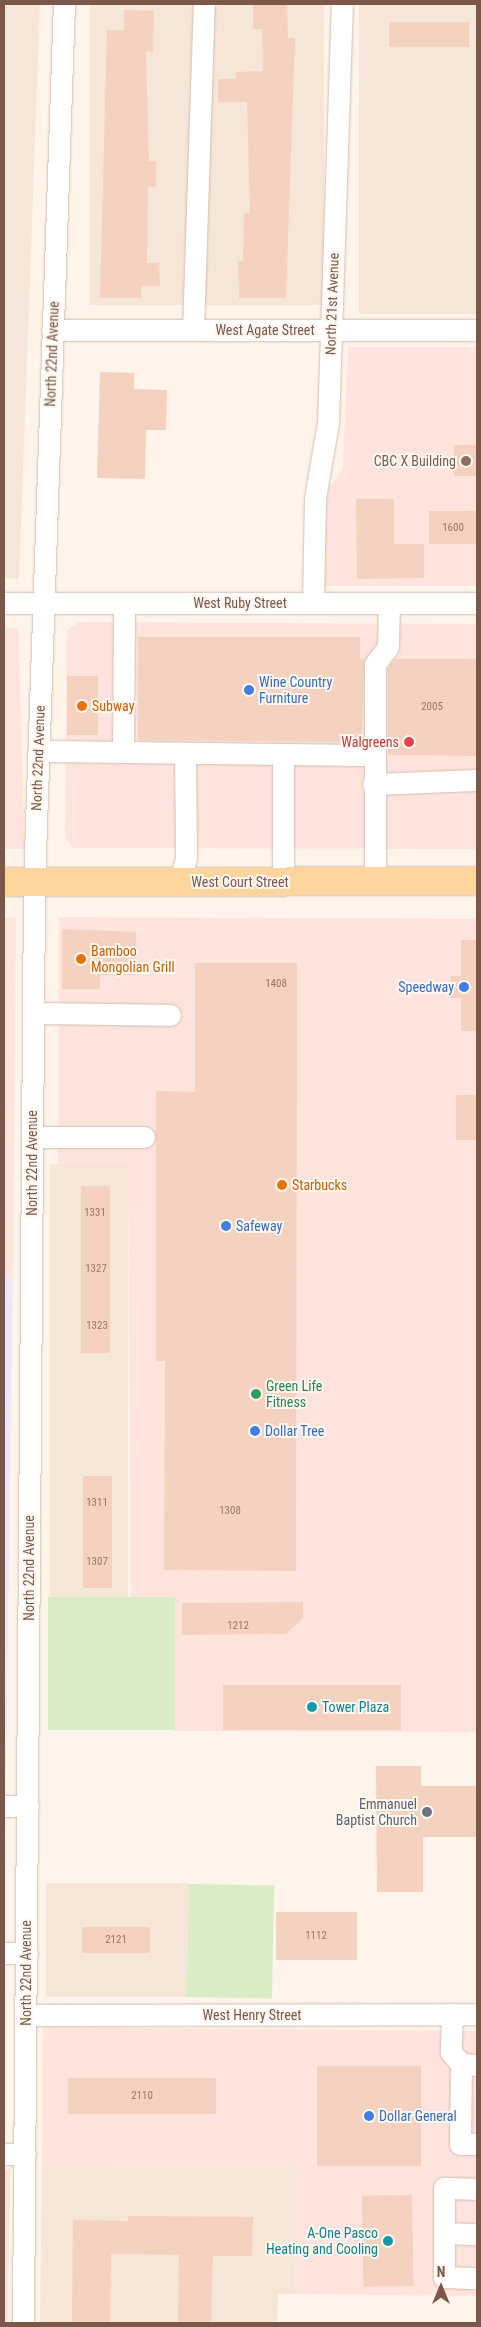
<!DOCTYPE html>
<html>
<head>
<meta charset="utf-8">
<style>
	body { margin:0 }
	#map { position:relative; width:481px; height:2327px; overflow:hidden; background:#fef4e9; font-family:"Roboto Condensed",sans-serif }
	div>[style] { position:absolute }
	.residential>* { inset:0; background:#f6e6d7; transform-origin:0 0 }
	.commercial>* { inset:0; background:#fee4dd }
	.education>* { inset:0; background:#f1e5fa }
	.green>* { inset:0; background:#d8edc6; transform-origin:0 0 }
	.building>* { inset:0; background:#f5d1bf; transform-origin:0 0 }
	.roads { filter:drop-shadow(0 0 1px #d4bdb0) drop-shadow(0 0 1px #d4bdb0) }
	.minor>* { height:21px; margin:-10.5px; padding:0 10.5px; transform-origin:10.5px; border-radius:10.5px; background:#fff }
	.major>* { height:28px; margin:-14px; padding:0 14px; transform-origin:14px; border-radius:14px; background:#ffd59f }
	.dots>* { width:14px; height:14px; translate:-50% -50%; box-sizing:border-box; border:2px solid #fff8f1; border-radius:50% }
	span { translate:-50% -50%; white-space:nowrap; text-align:center; line-height:1.15; -webkit-text-stroke:4px #fff8f1; paint-order:stroke }
	.number-label { font-size:11px; color:#9a7667 }
	.number-label span { -webkit-text-stroke-width:0 }
	.street-label { font-size:14px; color:#7b584a }
	.education-label { font-size:14px; color:#785e54 }
	.right { translate:-100% -50%; text-align:right }
	.shop-label { font-size:14px; color:#366cbe }
	.left { translate:0 -50%; text-align:left }
	.food-label { font-size:14px; color:#c56008 }
	.health-label { font-size:14px; color:#be3a42 }
	.leisure-label { font-size:14px; color:#27864d }
	.culture-label { font-size:14px; color:#0d838f }
	.worship-label { font-size:14px; color:#5b616d }
	.frame { position:absolute; inset:0; border:5px solid #7b584a; pointer-events:none }
	.north { position:absolute; left:416px; top:2262px; width:50px; height:50px; -webkit-text-stroke:4px #fff8f1; paint-order:stroke; rotate:0deg; font-size:14px; font-weight:700; line-height:20px; text-align:center; color:#7b584a }
	.north::after { content:''; display:block; margin:auto; width:18px; height:22px; background:#7b584a; clip-path:polygon(50% 0,100% 100%,50% 72%,0 100%) }
</style>
</head>
<body>
<div id="map">
	<div class="residential">
		<div style="clip-path:polygon(4px 4px,40px 4px,19px 579px,4px 578px)"></div>
		<div style="left:90px;top:4px;width:234px;height:301px"></div>
		<div style="left:359px;top:4px;width:118px;height:310px"></div>
		<div style="left:50px;top:1164px;width:78px;height:433px"></div>
		<div style="left:46px;top:1883px;width:143px;height:114px"></div>
		<div style="clip-path:polygon(298px 2167px,295px 2294px,278px 2294px,277px 2323px,40px 2323px,42px 2168px)"></div>
		<div style="clip-path:polygon(4px 2169px,10px 2169px,8px 2323px,4px 2323px)"></div>
	</div>
	<div class="commercial">
		<div style="clip-path:polygon(348px 347px,477px 347px,477px 586px,322px 586px,324px 497px,343px 468px)"></div>
		<div style="clip-path:polygon(78px 622px,477px 624px,477px 849px,74px 848px,65px 838px,67px 631px)"></div>
		<div style="clip-path:polygon(4px 628px,18px 628px,25px 849px,4px 849px)"></div>
		<div style="clip-path:polygon(59px 917px,477px 919px,477px 1732px,173px 1731px,175px 1597px,131px 1597px,128px 1165px,58px 1164px)"></div>
		<div style="clip-path:polygon(4px 918px,16px 918px,13px 1278px,4px 1278px)"></div>
		<div style="clip-path:polygon(43px 2027px,477px 2031px,477px 2296px,295px 2294px,298px 2167px,42px 2168px)"></div>
	</div>
	<div class="education">
		<div style="clip-path:polygon(4px 1278px,13px 1278px,4px 1908px)"></div>
	</div>
	<div class="green">
		<div style="left:48px;top:1597px;width:127px;height:133px"></div>
		<div style="left:189px;top:1884px;width:85px;height:113px;rotate:1deg"></div>
	</div>
	<div class="building">
		<div style="clip-path:polygon(253px 4px,287px 4px,288px 38px,295px 38px,286px 298px,239px 298px,238px 261px,243px 261px,244px 213px,250px 213px,247px 102px,218px 102px,218px 79px,236px 79px,236px 72px,263px 71px,262px 29px,253px 29px)"></div>
		<div style="clip-path:polygon(124px 10px,154px 11px,153px 52px,146px 51px,149px 161px,156px 161px,156px 187px,148px 187px,147px 263px,159px 263px,160px 286px,141px 286px,141px 298px,100px 298px,107px 30px,124px 30px)"></div>
		<div style="left:389px;top:22px;width:80px;height:25px"></div>
		<div style="clip-path:polygon(100px 372px,134px 373px,134px 389px,167px 390px,166px 430px,146px 430px,145px 479px,97px 478px)"></div>
		<div style="left:454px;top:445px;width:23px;height:31px"></div>
		<div style="clip-path:polygon(356px 499px,394px 499px,394px 544px,424px 544px,424px 578px,357px 579px)"></div>
		<div style="left:429px;top:511px;width:48px;height:33px"></div>
		<div style="clip-path:polygon(138px 637px,360px 637px,360px 659px,364px 659px,362px 742px,138px 740px)"></div>
		<div style="clip-path:polygon(395px 659px,477px 659px,477px 756px,388px 755px,388px 668px)"></div>
		<div style="left:67px;top:676px;width:31px;height:59px"></div>
		<div style="clip-path:polygon(62px 929px,136px 932px,136px 975px,100px 975px,100px 989px,62px 989px)"></div>
		<div style="clip-path:polygon(461px 940px,477px 940px,477px 1031px,461px 1031px,461px 998px,451px 998px,451px 976px,461px 976px)"></div>
		<div style="clip-path:polygon(195px 963px,297px 963px,296px 1571px,164px 1570px,165px 1361px,156px 1361px,156px 1091px,195px 1092px)"></div>
		<div style="left:456px;top:1095px;width:21px;height:45px"></div>
		<div style="left:81px;top:1186px;width:29px;height:167px"></div>
		<div style="left:83px;top:1476px;width:29px;height:112px"></div>
		<div style="clip-path:polygon(303px 1602px,303px 1618px,286px 1634px,182px 1635px,182px 1603px)"></div>
		<div style="left:223px;top:1685px;width:178px;height:45px"></div>
		<div style="clip-path:polygon(376px 1766px,421px 1766px,421px 1786px,477px 1786px,477px 1837px,423px 1837px,423px 1892px,377px 1892px)"></div>
		<div style="left:276px;top:1912px;width:81px;height:48px"></div>
		<div style="left:82px;top:1927px;width:68px;height:26px"></div>
		<div style="left:317px;top:2066px;width:104px;height:100px"></div>
		<div style="left:68px;top:2078px;width:148px;height:36px"></div>
		<div style="left:412px;top:2195px;width:91px;height:50px;rotate:89deg"></div>
		<div style="clip-path:polygon(128px 2216px,253px 2217px,252px 2256px,213px 2256px,211px 2323px,178px 2323px,179px 2255px,111px 2254px,110px 2323px,72px 2323px,73px 2220px,128px 2221px)"></div>
	</div>
	<div class="roads">
		<div class="minor">
			<div style="left:52px;top:330px;width:425px"></div>
			<div style="left:193px;top:330px;width:326px;rotate:-88.1deg"></div>
			<div style="left:4px;top:603px;width:473px"></div>
			<div style="left:313px;top:603px;width:105px;rotate:-88.9deg"></div>
			<div style="left:315px;top:498px;width:76px;rotate:-80.2deg"></div>
			<div style="left:328px;top:423px;width:419px;rotate:-88.1deg"></div>
			<div style="left:39px;top:751px;width:333px;rotate:0.7deg"></div>
			<div style="left:123px;top:752px;width:149px;rotate:-89.6deg"></div>
			<div style="left:373px;top:784px;width:104px;rotate:-2.2deg"></div>
			<div style="left:375px;top:881px;width:217px;rotate:-90deg"></div>
			<div style="left:375px;top:664px;width:21px;rotate:-53deg"></div>
			<div style="left:388px;top:647px;width:44px;rotate:-88.7deg"></div>
			<div style="left:180px;top:882px;width:25px;rotate:-76deg"></div>
			<div style="left:186px;top:858px;width:105px;rotate:-90.5deg"></div>
			<div style="left:283px;top:882px;width:128px;rotate:-90deg"></div>
			<div style="left:33px;top:1013px;width:137px;rotate:0.8deg"></div>
			<div style="left:33px;top:1137px;width:111px"></div>
			<div style="left:4px;top:1806px;width:24px"></div>
			<div style="left:4px;top:1953px;width:23px"></div>
			<div style="left:452px;top:2014px;width:38px;rotate:92deg"></div>
			<div style="left:451px;top:2052px;width:16px;rotate:50deg"></div>
			<div style="left:26px;top:2015px;width:451px;rotate:-0.1deg"></div>
			<div style="left:477px;top:2065px;width:16px;rotate:-176deg"></div>
			<div style="left:461px;top:2064px;width:80px;rotate:90.7deg"></div>
			<div style="left:460px;top:2144px;width:17px"></div>
			<div style="left:4px;top:2154px;width:21px"></div>
			<div style="left:477px;top:2189px;width:33px;rotate:-178deg"></div>
			<div style="left:444px;top:2188px;width:89px;rotate:90deg"></div>
			<div style="left:444px;top:2277px;width:33px;rotate:2deg"></div>
			<div style="left:444px;top:2233px;width:33px;rotate:2deg"></div>
			<div style="left:23px;top:2323px;width:1440px;rotate:-89.56deg"></div>
			<div style="left:34px;top:883px;width:880px;rotate:-88.05deg"></div>
		</div>
		<div class="major">
			<div style="left:4px;top:882px;width:473px;rotate:-0.1deg"></div>
		</div>
	</div>
	<div class="dots">
		<div style="left:466px;top:461px;background:#8d6e63"></div>
		<div style="left:249px;top:690px;background:#3f7fe0"></div>
		<div style="left:82px;top:706px;background:#e8710a"></div>
		<div style="left:409px;top:742px;background:#e0444e"></div>
		<div style="left:81px;top:959px;background:#e8710a"></div>
		<div style="left:464px;top:987px;background:#3f7fe0"></div>
		<div style="left:282px;top:1185px;background:#e8710a"></div>
		<div style="left:226px;top:1226px;background:#3f7fe0"></div>
		<div style="left:256px;top:1394px;background:#2e9e5b"></div>
		<div style="left:255px;top:1431px;background:#3f7fe0"></div>
		<div style="left:312px;top:1707px;background:#0f9aa8"></div>
		<div style="left:427px;top:1812px;background:#6b7280"></div>
		<div style="left:369px;top:2116px;background:#3f7fe0"></div>
		<div style="left:388px;top:2241px;background:#0f9aa8"></div>
	</div>
	<div class="number-label">
		<span style="left:453px;top:528px">1600</span>
		<span style="left:432px;top:707px">2005</span>
		<span style="left:276px;top:984px">1408</span>
		<span style="left:95px;top:1213px">1331</span>
		<span style="left:96px;top:1269px">1327</span>
		<span style="left:97px;top:1326px">1323</span>
		<span style="left:97px;top:1503px">1311</span>
		<span style="left:230px;top:1511px">1308</span>
		<span style="left:97px;top:1562px">1307</span>
		<span style="left:238px;top:1626px">1212</span>
		<span style="left:316px;top:1936px">1112</span>
		<span style="left:116px;top:1940px">2121</span>
		<span style="left:142px;top:2096px">2110</span>
	</div>
	<div class="street-label">
		<span style="left:332px;top:304px;rotate:-88deg">North 21st Avenue</span>
		<span style="left:265px;top:330px">West Agate Street</span>
		<span style="left:52px;top:354px;rotate:-88deg">North 22nd Avenue</span>
		<span style="left:240px;top:603px">West Ruby Street</span>
		<span style="left:38px;top:758px;rotate:-88deg">North 22nd Avenue</span>
		<span style="left:240px;top:882px">West Court Street</span>
		<span style="left:32px;top:1163px;rotate:-90deg">North 22nd Avenue</span>
		<span style="left:29px;top:1568px;rotate:-90deg">North 22nd Avenue</span>
		<span style="left:26px;top:1973px;rotate:-90deg">North 22nd Avenue</span>
		<span style="left:252px;top:2015px">West Henry Street</span>
	</div>
	<div class="education-label">
		<span class="right" style="left:456px;top:461px">CBC X Building</span>
	</div>
	<div class="shop-label">
		<span class="left" style="left:259px;top:690px">Wine Country<br>Furniture</span>
		<span class="right" style="left:454px;top:987px">Speedway</span>
		<span class="left" style="left:236px;top:1226px">Safeway</span>
		<span class="left" style="left:265px;top:1431px">Dollar Tree</span>
		<span class="left" style="left:379px;top:2116px">Dollar General</span>
	</div>
	<div class="food-label">
		<span class="left" style="left:92px;top:706px">Subway</span>
		<span class="left" style="left:91px;top:959px">Bamboo<br>Mongolian Grill</span>
		<span class="left" style="left:292px;top:1185px">Starbucks</span>
	</div>
	<div class="health-label">
		<span class="right" style="left:399px;top:742px">Walgreens</span>
	</div>
	<div class="leisure-label">
		<span class="left" style="left:266px;top:1394px">Green Life<br>Fitness</span>
	</div>
	<div class="culture-label">
		<span class="left" style="left:322px;top:1707px">Tower Plaza</span>
		<span class="right" style="left:378px;top:2241px">A-One Pasco<br>Heating and Cooling</span>
	</div>
	<div class="worship-label">
		<span class="right" style="left:417px;top:1812px">Emmanuel<br>Baptist Church</span>
	</div>
	<div class="frame"></div>
	<div class="north">N</div>
</div>
</body>
</html>
